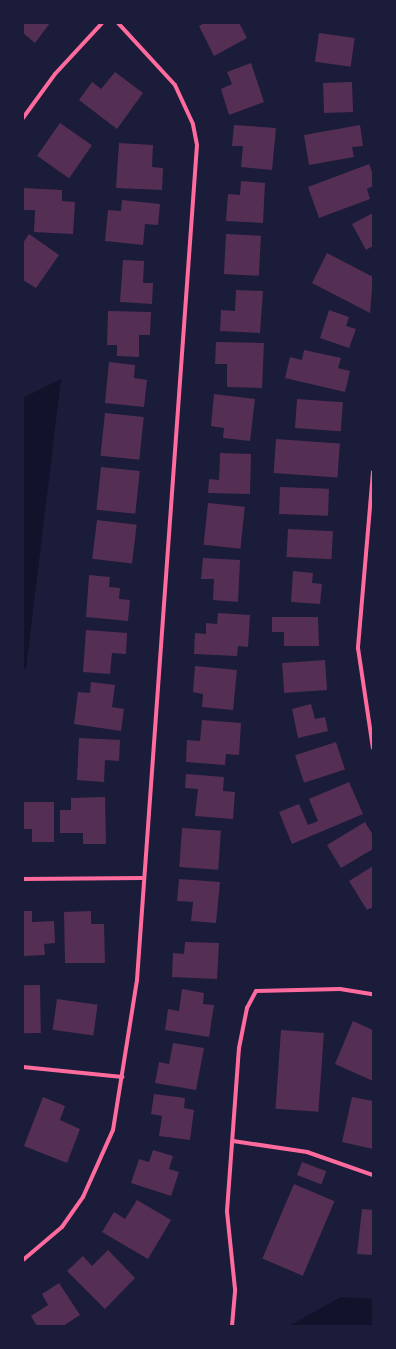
<!DOCTYPE html>
<html>
<head>
<meta charset="utf-8">
<style>
	body { margin:0 }
	#map { position:relative; width:396px; height:1349px; overflow:hidden; background:#1b1b3a; font-family:"Archivo Narrow",sans-serif }
	div>[style] { position:absolute }
	.water>* { inset:0; background:#12122b }
	.building>* { inset:0; background:#542f53; transform-origin:0 0 }
	.minor>* { height:4px; margin:-2px; padding:0 2px; transform-origin:2px; border-radius:2px; background:#ff6b9d }
	span { translate:-50% -50%; white-space:nowrap; text-align:center; line-height:1.15; -webkit-text-stroke:3px #1b1b3a; paint-order:stroke }
	.frame { position:absolute; inset:0; border:24px solid #1b1b3a; pointer-events:none }
</style>
</head>
<body>
<div id="map">
	<div class="water">
		<div style="clip-path:polygon(61px 379px,26px 668px,23px 669px,23px 398px)"></div>
		<div style="clip-path:polygon(341px 1297px,373px 1299px,373px 1326px,289px 1326px)"></div>
	</div>
	<div class="building">
		<div style="clip-path:polygon(23px 23px,50px 23px,35px 43px,23px 33px)"></div>
		<div style="clip-path:polygon(205px 23px,239px 23px,247px 38px,214px 56px,199px 26px)"></div>
		<div style="left:319px;top:33px;width:36px;height:29px;rotate:8deg"></div>
		<div style="clip-path:polygon(251px 63px,264px 102px,229px 115px,221px 89px,232px 84px,227px 72px)"></div>
		<div style="clip-path:polygon(115px 72px,143px 93px,117px 129px,79px 100px,92px 82px,101px 89px)"></div>
		<div style="left:352px;top:82px;width:30px;height:29px;rotate:88deg"></div>
		<div style="left:60px;top:123px;width:39px;height:40px;rotate:35deg"></div>
		<div style="clip-path:polygon(234px 125px,276px 128px,272px 170px,241px 167px,243px 146px,232px 146px)"></div>
		<div style="clip-path:polygon(360px 125px,363px 146px,352px 147px,354px 157px,309px 165px,304px 135px)"></div>
		<div style="clip-path:polygon(119px 143px,153px 145px,152px 167px,163px 168px,162px 190px,116px 188px)"></div>
		<div style="clip-path:polygon(369px 164px,373px 174px,373px 186px,367px 189px,370px 199px,319px 218px,308px 187px)"></div>
		<div style="clip-path:polygon(241px 181px,265px 183px,263px 223px,226px 221px,228px 194px,240px 195px)"></div>
		<div style="clip-path:polygon(23px 188px,62px 190px,62px 201px,75px 202px,73px 234px,34px 232px,35px 210px,23px 210px)"></div>
		<div style="clip-path:polygon(122px 200px,160px 204px,158px 225px,145px 224px,143px 245px,105px 241px,108px 210px,121px 211px)"></div>
		<div style="clip-path:polygon(373px 213px,373px 246px,366px 250px,352px 224px)"></div>
		<div style="clip-path:polygon(29px 234px,59px 255px,36px 288px,23px 280px,23px 243px)"></div>
		<div style="left:226px;top:234px;width:35px;height:40px;rotate:3deg"></div>
		<div style="clip-path:polygon(327px 253px,373px 277px,370px 313px,312px 283px)"></div>
		<div style="clip-path:polygon(123px 260px,144px 261px,143px 283px,153px 283px,152px 304px,120px 302px)"></div>
		<div style="clip-path:polygon(236px 290px,263px 291px,260px 333px,220px 331px,221px 310px,235px 311px)"></div>
		<div style="clip-path:polygon(329px 310px,349px 317px,346px 326px,356px 329px,349px 348px,320px 338px)"></div>
		<div style="clip-path:polygon(108px 311px,151px 312px,150px 335px,139px 335px,139px 357px,117px 356px,117px 345px,107px 345px)"></div>
		<div style="clip-path:polygon(216px 342px,264px 343px,262px 388px,227px 387px,227px 364px,215px 364px)"></div>
		<div style="clip-path:polygon(304px 350px,341px 358px,338px 368px,350px 371px,345px 392px,285px 378px,290px 357px,302px 360px)"></div>
		<div style="clip-path:polygon(109px 362px,135px 365px,134px 378px,147px 380px,144px 407px,105px 403px)"></div>
		<div style="clip-path:polygon(214px 394px,255px 399px,250px 441px,223px 438px,224px 428px,211px 426px)"></div>
		<div style="left:297px;top:399px;width:46px;height:29px;rotate:4deg"></div>
		<div style="left:105px;top:413px;width:39px;height:43px;rotate:6deg"></div>
		<div style="left:276px;top:439px;width:64px;height:34px;rotate:4deg"></div>
		<div style="clip-path:polygon(220px 453px,251px 454px,250px 494px,208px 493px,209px 479px,219px 480px)"></div>
		<div style="left:101px;top:467px;width:39px;height:43px;rotate:6deg"></div>
		<div style="left:280px;top:487px;width:49px;height:27px;rotate:2deg"></div>
		<div style="left:208px;top:503px;width:37px;height:42px;rotate:6deg"></div>
		<div style="left:97px;top:520px;width:40px;height:39px;rotate:7deg"></div>
		<div style="left:288px;top:529px;width:45px;height:28px;rotate:3deg"></div>
		<div style="clip-path:polygon(203px 558px,240px 560px,238px 602px,213px 600px,214px 579px,201px 579px)"></div>
		<div style="clip-path:polygon(293px 571px,313px 573px,312px 583px,322px 584px,320px 604px,291px 602px)"></div>
		<div style="clip-path:polygon(89px 575px,110px 577px,109px 587px,120px 588px,119px 599px,130px 600px,128px 621px,86px 617px)"></div>
		<div style="clip-path:polygon(218px 613px,250px 615px,248px 647px,238px 646px,237px 656px,194px 654px,195px 633px,206px 634px,206px 623px,217px 624px)"></div>
		<div style="clip-path:polygon(272px 617px,318px 617px,319px 646px,284px 646px,284px 632px,272px 632px)"></div>
		<div style="clip-path:polygon(86px 630px,127px 633px,126px 654px,112px 653px,110px 674px,83px 672px)"></div>
		<div style="left:325px;top:660px;width:30px;height:43px;rotate:86deg"></div>
		<div style="clip-path:polygon(195px 666px,237px 670px,233px 710px,202px 707px,203px 694px,193px 692px)"></div>
		<div style="clip-path:polygon(91px 682px,115px 685px,112px 707px,124px 709px,121px 731px,74px 724px,78px 692px,90px 693px)"></div>
		<div style="clip-path:polygon(311px 704px,315px 719px,325px 717px,328px 731px,298px 738px,292px 709px)"></div>
		<div style="clip-path:polygon(202px 720px,241px 723px,239px 755px,226px 754px,225px 765px,186px 762px,187px 740px,200px 741px)"></div>
		<div style="clip-path:polygon(79px 738px,120px 740px,119px 761px,105px 760px,104px 782px,77px 780px)"></div>
		<div style="left:336px;top:742px;width:29px;height:43px;rotate:72deg"></div>
		<div style="clip-path:polygon(186px 774px,224px 777px,223px 791px,235px 792px,233px 819px,195px 816px,198px 789px,185px 788px)"></div>
		<div style="clip-path:polygon(349px 782px,363px 814px,292px 844px,279px 812px,299px 804px,308px 825px,318px 821px,309px 799px)"></div>
		<div style="clip-path:polygon(105px 797px,106px 844px,83px 844px,83px 833px,60px 833px,60px 810px,71px 810px,71px 798px)"></div>
		<div style="clip-path:polygon(23px 802px,54px 802px,54px 842px,32px 842px,32px 829px,23px 829px)"></div>
		<div style="clip-path:polygon(365px 822px,373px 835px,373px 849px,341px 868px,327px 845px)"></div>
		<div style="left:182px;top:828px;width:39px;height:39px;rotate:4deg"></div>
		<div style="clip-path:polygon(373px 866px,373px 907px,367px 910px,349px 881px)"></div>
		<div style="clip-path:polygon(179px 879px,220px 882px,216px 923px,191px 921px,193px 902px,177px 901px)"></div>
		<div style="clip-path:polygon(23px 911px,32px 911px,32px 922px,54px 921px,55px 943px,44px 944px,45px 955px,23px 956px)"></div>
		<div style="clip-path:polygon(91px 911px,91px 924px,104px 924px,105px 963px,65px 963px,64px 912px)"></div>
		<div style="clip-path:polygon(185px 942px,219px 943px,217px 979px,172px 977px,173px 953px,184px 954px)"></div>
		<div style="left:40px;top:985px;width:48px;height:17px;rotate:89deg"></div>
		<div style="clip-path:polygon(182px 989px,204px 993px,203px 1004px,214px 1005px,209px 1037px,165px 1030px,168px 1009px,179px 1011px)"></div>
		<div style="left:57px;top:999px;width:41px;height:31px;rotate:8deg"></div>
		<div style="clip-path:polygon(353px 1021px,373px 1030px,373px 1081px,335px 1064px)"></div>
		<div style="left:281px;top:1030px;width:43px;height:79px;rotate:4deg"></div>
		<div style="clip-path:polygon(173px 1043px,204px 1048px,196px 1090px,155px 1083px,159px 1062px,169px 1064px)"></div>
		<div style="clip-path:polygon(154px 1094px,185px 1098px,184px 1108px,194px 1110px,190px 1140px,159px 1136px,162px 1116px,151px 1114px)"></div>
		<div style="clip-path:polygon(43px 1097px,65px 1106px,60px 1120px,80px 1129px,67px 1163px,24px 1146px)"></div>
		<div style="clip-path:polygon(352px 1097px,373px 1101px,373px 1149px,342px 1142px)"></div>
		<div style="clip-path:polygon(153px 1150px,173px 1156px,169px 1169px,179px 1172px,171px 1196px,131px 1183px,139px 1159px,149px 1162px)"></div>
		<div style="left:302px;top:1162px;width:26px;height:14px;rotate:21deg"></div>
		<div style="left:294px;top:1184px;width:44px;height:81px;rotate:23deg"></div>
		<div style="clip-path:polygon(137px 1200px,171px 1220px,148px 1259px,102px 1232px,114px 1212px,125px 1219px)"></div>
		<div style="clip-path:polygon(362px 1209px,373px 1210px,373px 1255px,357px 1254px)"></div>
		<div style="clip-path:polygon(108px 1250px,135px 1278px,105px 1309px,67px 1271px,83px 1256px,92px 1266px)"></div>
		<div style="clip-path:polygon(59px 1283px,80px 1315px,63px 1326px,37px 1326px,31px 1316px,48px 1305px,42px 1294px)"></div>
	</div>
	<div class="minor">
		<div style="left:23px;top:118px;width:54px;rotate:-54deg"></div>
		<div style="left:55px;top:74px;width:69px;rotate:-47.3deg"></div>
		<div style="left:373px;top:472px;width:177px;rotate:94.9deg"></div>
		<div style="left:358px;top:648px;width:101px;rotate:81.5deg"></div>
		<div style="left:23px;top:879px;width:120px;rotate:-0.5deg"></div>
		<div style="left:23px;top:1067px;width:100px;rotate:5.8deg"></div>
		<div style="left:233px;top:1141px;width:75px;rotate:8.5deg"></div>
		<div style="left:307px;top:1152px;width:70px;rotate:19.2deg"></div>
		<div style="left:23px;top:1260px;width:51px;rotate:-40.2deg"></div>
		<div style="left:62px;top:1227px;width:37px;rotate:-55deg"></div>
		<div style="left:83px;top:1197px;width:73px;rotate:-65.9deg"></div>
		<div style="left:113px;top:1130px;width:152px;rotate:-80.9deg"></div>
		<div style="left:137px;top:980px;width:837px;rotate:-85.89deg"></div>
		<div style="left:197px;top:145px;width:21px;rotate:-101deg"></div>
		<div style="left:193px;top:124px;width:43px;rotate:-114.8deg"></div>
		<div style="left:175px;top:85px;width:84px;rotate:-132.6deg"></div>
		<div style="left:232px;top:1326px;width:37px;rotate:-85deg"></div>
		<div style="left:235px;top:1289px;width:78px;rotate:-95.9deg"></div>
		<div style="left:227px;top:1211px;width:163px;rotate:-85.8deg"></div>
		<div style="left:239px;top:1048px;width:41px;rotate:-78.7deg"></div>
		<div style="left:247px;top:1008px;width:19px;rotate:-62deg"></div>
		<div style="left:256px;top:991px;width:84px;rotate:-1.4deg"></div>
		<div style="left:340px;top:989px;width:33px;rotate:9deg"></div>
	</div>
	<div class="frame"></div>
</div>
</body>
</html>
